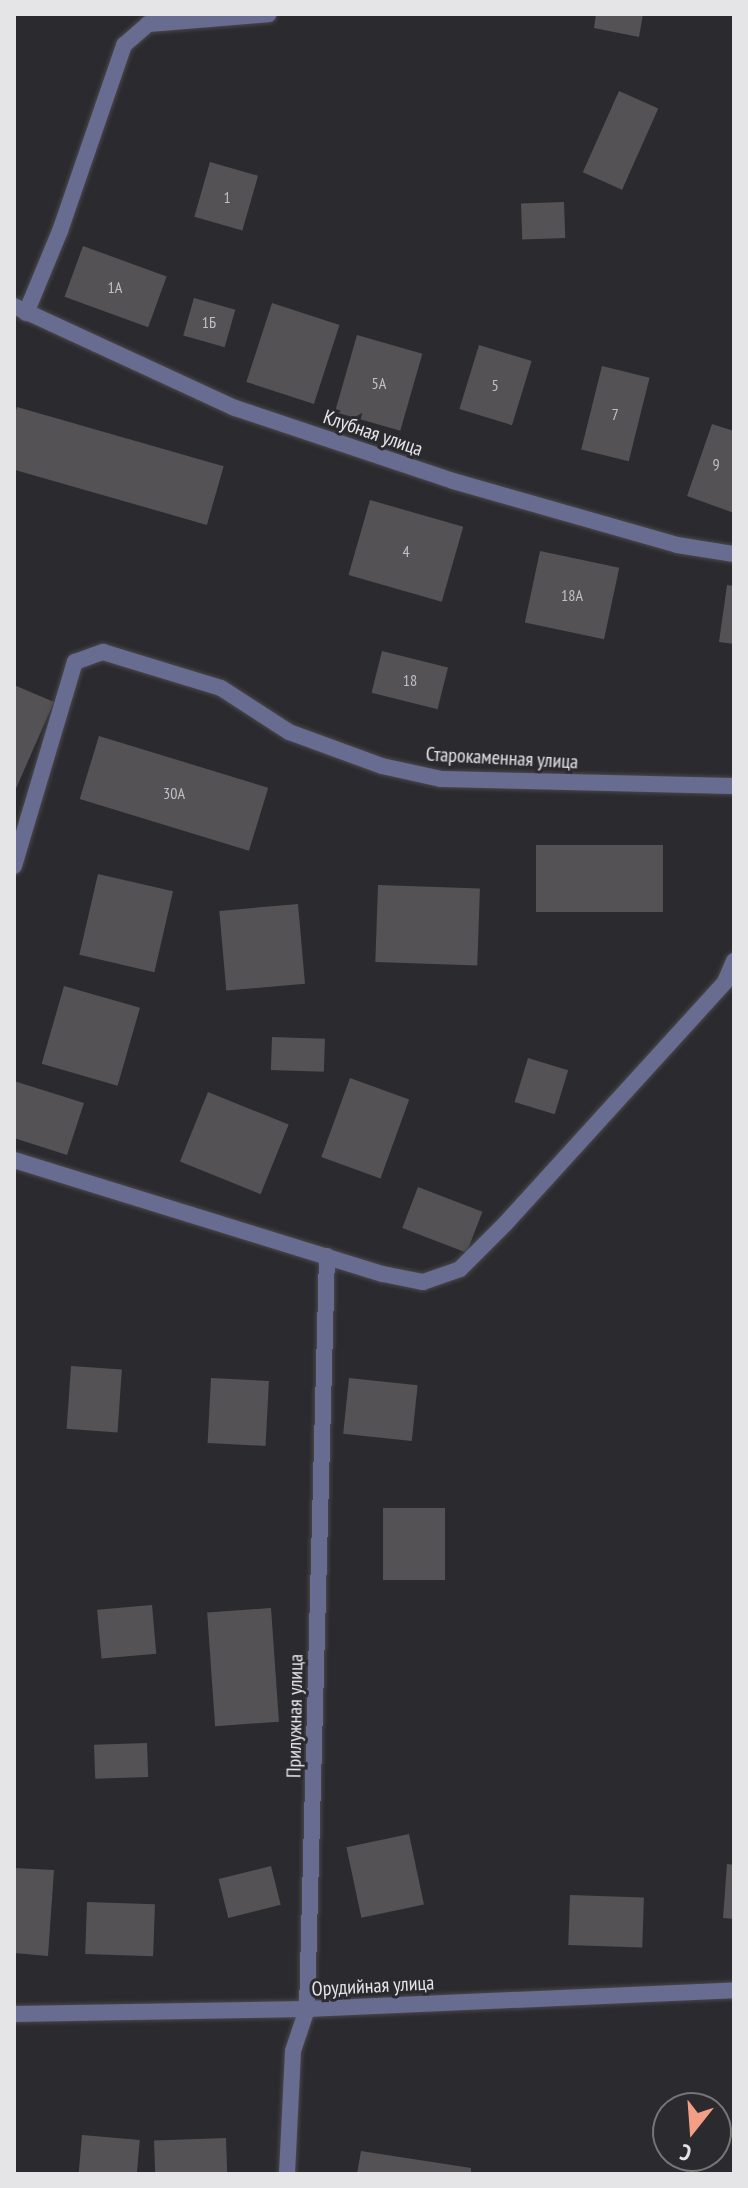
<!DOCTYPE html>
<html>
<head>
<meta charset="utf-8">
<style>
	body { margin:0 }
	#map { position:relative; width:748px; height:2188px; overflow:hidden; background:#2b2a2e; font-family:"PT Sans Narrow",sans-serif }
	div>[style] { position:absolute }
	.building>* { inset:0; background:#555256; transform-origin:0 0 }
	.roads { filter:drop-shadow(0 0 2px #49484c) drop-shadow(0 0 2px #49484c) }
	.minor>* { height:16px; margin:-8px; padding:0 8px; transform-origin:8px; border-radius:8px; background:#686c90 }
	span { translate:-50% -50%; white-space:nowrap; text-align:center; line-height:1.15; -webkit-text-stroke:6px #2b2a2e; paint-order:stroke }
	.number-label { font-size:16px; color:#c1c0c4 }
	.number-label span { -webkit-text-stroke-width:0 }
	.street-label { font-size:20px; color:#e5e5e8 }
	.frame { position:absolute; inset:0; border:16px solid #e5e5e8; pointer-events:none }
	.north { position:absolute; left:652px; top:2092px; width:80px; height:80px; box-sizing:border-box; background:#2b2a2e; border:2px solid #757578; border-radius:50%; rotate:197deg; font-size:22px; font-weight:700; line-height:32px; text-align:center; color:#e5e5e8 }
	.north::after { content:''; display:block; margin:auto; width:28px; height:36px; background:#f39f85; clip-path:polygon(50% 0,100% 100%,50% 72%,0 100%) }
</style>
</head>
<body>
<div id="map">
	<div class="building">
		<div style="clip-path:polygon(596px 14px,643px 14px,639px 37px,594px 28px)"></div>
		<div style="left:619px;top:91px;width:43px;height:89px;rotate:24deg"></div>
		<div style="left:210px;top:162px;width:50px;height:57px;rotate:16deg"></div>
		<div style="left:564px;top:202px;width:36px;height:43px;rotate:88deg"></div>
		<div style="left:83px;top:246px;width:89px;height:54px;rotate:20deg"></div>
		<div style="left:194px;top:298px;width:43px;height:39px;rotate:16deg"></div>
		<div style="left:272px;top:303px;width:71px;height:83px;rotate:18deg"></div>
		<div style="left:357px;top:335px;width:68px;height:80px;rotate:16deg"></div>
		<div style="left:479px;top:345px;width:55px;height:67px;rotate:17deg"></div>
		<div style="left:602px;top:366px;width:49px;height:86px;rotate:14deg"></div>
		<div style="left:17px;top:407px;width:215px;height:61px;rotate:16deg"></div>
		<div style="clip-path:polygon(712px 424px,734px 431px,734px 513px,687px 496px)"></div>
		<div style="left:370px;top:500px;width:97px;height:78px;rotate:16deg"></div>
		<div style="left:540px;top:551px;width:81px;height:73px;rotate:12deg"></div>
		<div style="clip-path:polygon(727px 585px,734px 586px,734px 644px,719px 642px)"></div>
		<div style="left:382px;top:651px;width:68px;height:43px;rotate:14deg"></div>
		<div style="clip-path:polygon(14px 685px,54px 702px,14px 793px)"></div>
		<div style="left:99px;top:736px;width:177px;height:66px;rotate:17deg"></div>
		<div style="left:536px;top:845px;width:127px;height:67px"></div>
		<div style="left:98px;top:874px;width:77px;height:83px;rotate:13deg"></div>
		<div style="left:378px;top:885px;width:102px;height:77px;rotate:2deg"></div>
		<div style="left:298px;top:904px;width:80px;height:79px;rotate:85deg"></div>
		<div style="left:64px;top:986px;width:79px;height:81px;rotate:16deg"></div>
		<div style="left:272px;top:1037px;width:53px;height:33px;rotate:2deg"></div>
		<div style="left:528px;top:1058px;width:42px;height:46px;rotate:17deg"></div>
		<div style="left:350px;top:1078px;width:63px;height:84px;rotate:20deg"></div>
		<div style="clip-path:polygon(14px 1081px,84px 1103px,67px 1155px,14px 1138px)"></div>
		<div style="left:208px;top:1092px;width:87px;height:75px;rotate:22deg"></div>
		<div style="left:418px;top:1187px;width:69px;height:44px;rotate:21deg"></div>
		<div style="left:71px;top:1366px;width:51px;height:63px;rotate:4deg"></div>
		<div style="left:211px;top:1378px;width:58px;height:65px;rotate:3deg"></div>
		<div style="left:349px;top:1378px;width:69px;height:56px;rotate:6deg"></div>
		<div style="left:383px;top:1508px;width:62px;height:72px"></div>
		<div style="left:152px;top:1605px;width:49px;height:55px;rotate:85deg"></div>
		<div style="left:271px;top:1608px;width:114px;height:64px;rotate:86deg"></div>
		<div style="left:147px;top:1743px;width:34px;height:53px;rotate:88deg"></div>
		<div style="left:409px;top:1834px;width:72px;height:64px;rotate:78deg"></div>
		<div style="clip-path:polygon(727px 1864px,734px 1865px,734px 1919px,723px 1918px)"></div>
		<div style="left:271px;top:1866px;width:40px;height:54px;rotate:76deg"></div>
		<div style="clip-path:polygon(14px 1868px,54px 1870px,48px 1956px,14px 1953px)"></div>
		<div style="left:570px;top:1895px;width:74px;height:50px;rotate:2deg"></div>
		<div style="left:87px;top:1902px;width:68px;height:52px;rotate:2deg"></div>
		<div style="left:82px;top:2135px;width:58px;height:39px;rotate:5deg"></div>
		<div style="left:226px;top:2138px;width:36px;height:72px;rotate:88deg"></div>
		<div style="clip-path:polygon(361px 2151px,471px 2168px,471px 2174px,357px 2174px)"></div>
	</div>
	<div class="roads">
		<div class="minor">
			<div style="left:14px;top:306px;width:243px;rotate:24.8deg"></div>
			<div style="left:235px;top:408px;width:230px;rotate:18.5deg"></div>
			<div style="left:453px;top:481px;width:233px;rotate:15.9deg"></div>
			<div style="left:677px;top:545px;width:58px;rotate:9deg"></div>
			<div style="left:26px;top:313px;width:89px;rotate:-67.5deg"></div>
			<div style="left:60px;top:231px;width:197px;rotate:-71deg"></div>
			<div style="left:124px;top:45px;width:32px;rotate:-41deg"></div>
			<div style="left:148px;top:24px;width:121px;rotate:-4.7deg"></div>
			<div style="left:14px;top:866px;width:213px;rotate:-73.4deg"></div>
			<div style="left:75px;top:662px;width:30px;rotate:-20deg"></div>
			<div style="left:103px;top:652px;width:123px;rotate:17deg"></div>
			<div style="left:221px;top:688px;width:81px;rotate:32.9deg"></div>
			<div style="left:289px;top:732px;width:99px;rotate:20.1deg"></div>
			<div style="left:382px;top:766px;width:60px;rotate:12.4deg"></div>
			<div style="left:441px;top:779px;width:293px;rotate:1.4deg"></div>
			<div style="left:14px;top:1160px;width:386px;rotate:17.2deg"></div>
			<div style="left:383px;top:1274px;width:41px;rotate:11.3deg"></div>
			<div style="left:423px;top:1282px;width:39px;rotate:-19deg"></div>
			<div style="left:460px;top:1269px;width:64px;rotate:-45deg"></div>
			<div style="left:505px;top:1224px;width:327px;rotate:-47.7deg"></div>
			<div style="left:725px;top:982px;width:23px;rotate:-67deg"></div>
			<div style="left:14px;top:2014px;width:293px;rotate:-1deg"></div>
			<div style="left:307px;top:2009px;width:427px;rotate:-2.5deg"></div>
			<div style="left:287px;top:2174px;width:123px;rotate:-87.2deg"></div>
			<div style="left:293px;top:2051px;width:44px;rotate:-71.6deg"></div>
			<div style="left:307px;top:2009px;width:753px;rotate:-88.48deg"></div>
		</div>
	</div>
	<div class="number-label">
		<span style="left:227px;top:197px">1</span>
		<span style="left:115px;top:287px">1А</span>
		<span style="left:209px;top:322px">1Б</span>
		<span style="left:379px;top:383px">5А</span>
		<span style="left:495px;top:385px">5</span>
		<span style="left:615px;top:414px">7</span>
		<span style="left:716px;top:464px">9</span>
		<span style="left:406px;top:551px">4</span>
		<span style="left:572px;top:595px">18А</span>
		<span style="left:410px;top:680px">18</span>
		<span style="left:174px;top:793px">30А</span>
	</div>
	<div class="street-label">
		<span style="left:373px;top:433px;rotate:19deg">Клубная улица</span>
		<span style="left:502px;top:758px;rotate:3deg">Старокаменная улица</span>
		<span style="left:295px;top:1716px;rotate:-89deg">Прилужная улица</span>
		<span style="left:373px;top:1986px;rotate:-3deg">Орудийная улица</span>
	</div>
	<div class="frame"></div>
	<div class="north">С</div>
</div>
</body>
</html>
